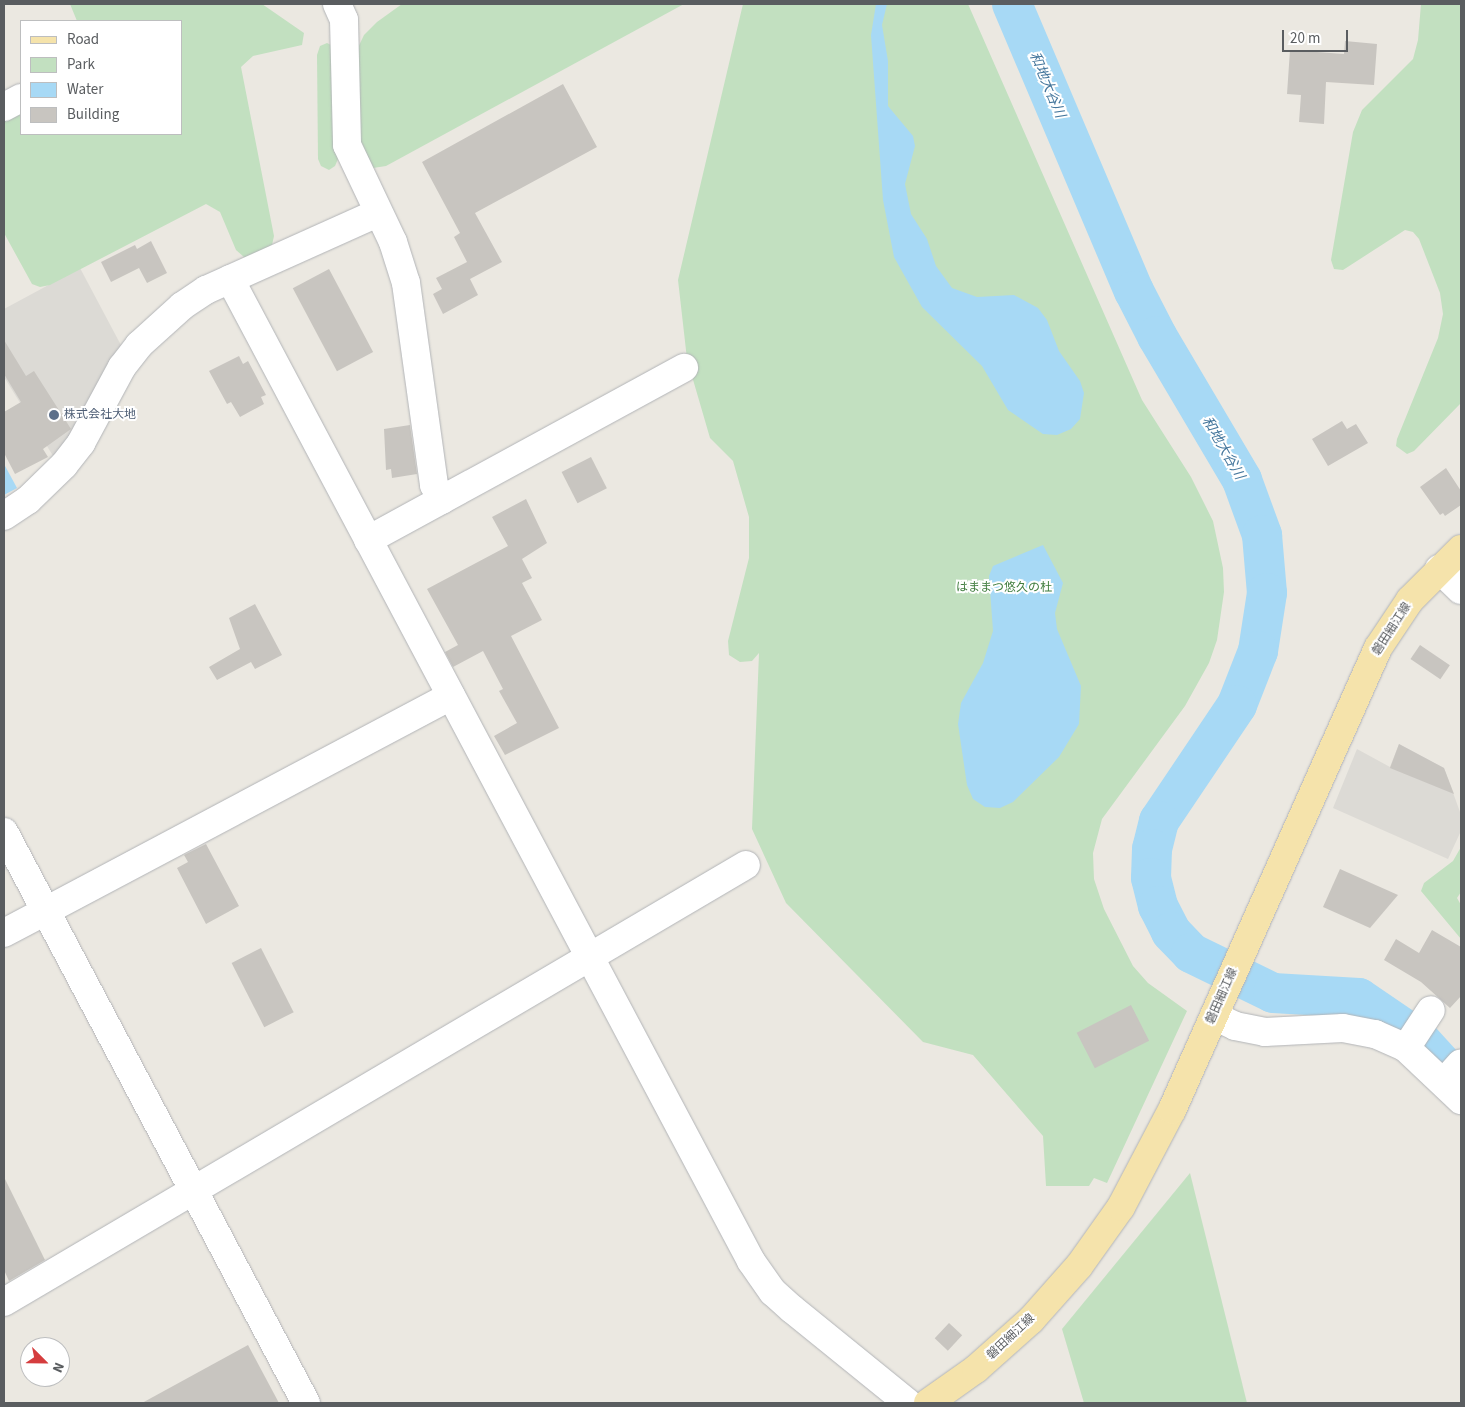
<!DOCTYPE html>
<html>
<head>
<meta charset="utf-8">
<style>
	body { margin:0 }
	#map { position:relative; width:1465px; height:1407px; overflow:hidden; background:#ebe8e1; font-family:"Source Sans 3","Noto Sans JP",sans-serif }
	div>[style] { position:absolute }
	.industrial>* { inset:0; background:#dcdad5 }
	.green>* { inset:0; background:#c2e0c0 }
	.water>* { inset:0; background:#a7d9f5 }
	.river>* { height:40px; margin:-20px; padding:0 20px; transform-origin:20px; border-radius:20px; background:#a7d9f5 }
	.building>* { inset:0; background:#c8c5c0; transform-origin:0 0 }
	.roads { filter:drop-shadow(0 0 1px #b2b4b7) drop-shadow(0 0 1px #b2b4b7) }
	.minor>* { height:28px; margin:-14px; padding:0 14px; transform-origin:14px; border-radius:14px; background:#fff }
	.major>* { height:28px; margin:-14px; padding:0 14px; transform-origin:14px; border-radius:14px; background:#f5e3ab }
	.dots>* { width:14px; height:14px; translate:-50% -50%; box-sizing:border-box; border:2px solid #fff; border-radius:50% }
	span { translate:-50% -50%; white-space:nowrap; text-align:center; line-height:1.15; -webkit-text-stroke:4px #fff; paint-order:stroke }
	.service-label { font-size:12px; color:#4e5e75 }
	.left { translate:0 -50%; text-align:left }
	.park-label { font-size:12px; color:#3f7c3d }
	.street-label { font-size:12px; color:#5a5d60 }
	.water-label { font-size:14px; color:#44769c; font-style:italic }
	.frame { position:absolute; inset:0; border:5px solid #5a5d60; pointer-events:none }
	.legend { position:absolute; left:20px; top:20px; width:162px; height:115px; box-sizing:border-box; background:#fff; border:1px solid #bdbebf; margin:0; padding:6px 9px; list-style:none; font-size:15px; color:#5a5d60 }
	.legend li { display:flex; align-items:center; gap:10px; height:25px }
	.legend b { width:25px; border:1px solid #bdbebf }
	.north { position:absolute; left:20px; top:1337px; width:50px; height:50px; box-sizing:border-box; background:#fff; border:1px solid #bdbebf; border-radius:50%; rotate:113deg; font-size:14px; font-weight:700; line-height:20px; text-align:center; color:#5a5d60 }
	.north::after { content:''; display:block; margin:auto; width:18px; height:22px; background:#d53d3e; clip-path:polygon(50% 0,100% 100%,50% 72%,0 100%) }
	.scale { position:absolute; left:1282px; top:30px; width:66px; height:22px; box-sizing:border-box; border:2px solid #5a5d60; border-top:0; padding-left:6px; font-size:15px; line-height:18px; white-space:nowrap; color:#5a5d60; -webkit-text-stroke:4px #fff; paint-order:stroke }
</style>
</head>
<body>
<div id="map">
	<div class="industrial">
		<div style="clip-path:polygon(80px 268px,123px 349px,55px 459px,4px 377px,4px 309px)"></div>
		<div style="clip-path:polygon(1399px 744px,1444px 768px,1460px 812px,1460px 833px,1448px 859px,1333px 808px,1357px 749px,1390px 767px)"></div>
	</div>
	<div class="green">
		<div style="clip-path:polygon(70px 4px,262px 4px,304px 33px,302px 45px,253px 56px,241px 67px,274px 236px,272px 245px,253px 258px,244px 257px,236px 250px,220px 212px,206px 204px,50px 285px,40px 287px,32px 284px,4px 233px,4px 114px,21px 105px,21px 134px,181px 134px,181px 21px,77px 21px)"></div>
		<div style="clip-path:polygon(402px 4px,684px 4px,386px 166px,373px 168px,361px 158px,356px 52px,364px 35px,377px 22px)"></div>
		<div style="clip-path:polygon(743px 4px,968px 4px,1142px 400px,1191px 477px,1213px 521px,1223px 568px,1224px 592px,1217px 640px,1209px 663px,1185px 706px,1102px 819px,1093px 853px,1094px 879px,1104px 909px,1133px 966px,1148px 983px,1187px 1011px,1107px 1183px,1094px 1178px,1089px 1186px,1046px 1186px,1043px 1136px,973px 1055px,923px 1042px,786px 903px,752px 829px,759px 653px,752px 661px,740px 662px,729px 655px,728px 641px,749px 558px,749px 517px,733px 461px,710px 438px,687px 359px,678px 280px)"></div>
		<div style="clip-path:polygon(1421px 4px,1461px 4px,1461px 403px,1414px 451px,1407px 454px,1396px 446px,1397px 439px,1438px 338px,1443px 314px,1440px 293px,1419px 239px,1413px 232px,1405px 230px,1343px 270px,1334px 269px,1331px 260px,1353px 132px,1362px 110px,1413px 59px,1418px 40px)"></div>
		<div style="clip-path:polygon(327px 43px,333px 46px,338px 159px,335px 166px,329px 170px,321px 166px,318px 159px,317px 55px,320px 46px)"></div>
		<div style="clip-path:polygon(1461px 847px,1461px 892px,1457px 898px,1461px 905px,1461px 939px,1421px 891px,1424px 883px,1453px 861px)"></div>
		<div style="clip-path:polygon(1190px 1173px,1247px 1403px,1084px 1403px,1062px 1329px)"></div>
	</div>
	<div class="water">
		<div style="clip-path:polygon(876px 4px,887px 4px,882px 25px,888px 61px,888px 106px,913px 136px,915px 146px,905px 184px,911px 214px,927px 239px,936px 266px,952px 288px,977px 297px,1014px 295px,1038px 308px,1047px 320px,1059px 351px,1080px 381px,1084px 393px,1080px 419px,1071px 429px,1057px 435px,1043px 434px,1008px 410px,982px 366px,922px 307px,894px 257px,883px 200px,871px 35px)"></div>
		<div style="clip-path:polygon(4px 464px,17px 488px,4px 495px)"></div>
		<div style="clip-path:polygon(1043px 545px,1063px 583px,1055px 613px,1057px 629px,1081px 686px,1079px 724px,1059px 757px,1013px 802px,1000px 808px,985px 807px,973px 799px,967px 785px,958px 724px,961px 703px,983px 663px,993px 631px,989px 576px,993px 566px)"></div>
	</div>
	<div class="river">
		<div style="left:1012px;top:4px;width:312px;rotate:67deg"></div>
		<div style="left:1134px;top:291px;width:51px;rotate:62.9deg"></div>
		<div style="left:1157px;top:336px;width:167px;rotate:59.4deg"></div>
		<div style="left:1242px;top:480px;width:59px;rotate:70deg"></div>
		<div style="left:1262px;top:535px;width:58px;rotate:85.1deg"></div>
		<div style="left:1267px;top:593px;width:59px;rotate:98.8deg"></div>
		<div style="left:1258px;top:651px;width:58px;rotate:111.3deg"></div>
		<div style="left:1237px;top:705px;width:140px;rotate:123.9deg"></div>
		<div style="left:1159px;top:821px;width:29px;rotate:104deg"></div>
		<div style="left:1152px;top:849px;width:29px;rotate:92deg"></div>
		<div style="left:1151px;top:878px;width:29px;rotate:76deg"></div>
		<div style="left:1158px;top:906px;width:29px;rotate:63deg"></div>
		<div style="left:1171px;top:932px;width:29px;rotate:46deg"></div>
		<div style="left:1191px;top:953px;width:91px;rotate:26deg"></div>
		<div style="left:1273px;top:993px;width:86px;rotate:3.3deg"></div>
		<div style="left:1359px;top:998px;width:73px;rotate:34.3deg"></div>
		<div style="left:1419px;top:1039px;width:62px;rotate:47.6deg"></div>
	</div>
	<div class="building">
		<div style="clip-path:polygon(1345px 41px,1377px 44px,1374px 85px,1326px 82px,1324px 124px,1299px 122px,1301px 95px,1287px 94px,1290px 50px,1344px 54px)"></div>
		<div style="clip-path:polygon(563px 84px,597px 147px,475px 213px,502px 262px,470px 279px,478px 295px,443px 314px,433px 294px,442px 289px,436px 278px,467px 262px,454px 237px,460px 233px,422px 162px)"></div>
		<div style="clip-path:polygon(151px 241px,167px 273px,147px 283px,139px 268px,111px 282px,101px 262px,135px 245px,137px 249px)"></div>
		<div style="left:329px;top:269px;width:94px;height:41px;rotate:62deg"></div>
		<div style="clip-path:polygon(4px 340px,26px 376px,34px 371px,71px 429px,43px 449px,48px 457px,15px 474px,4px 453px,4px 412px,21px 402px,4px 374px)"></div>
		<div style="clip-path:polygon(239px 356px,243px 364px,248px 361px,266px 395px,261px 397px,264px 404px,240px 417px,231px 402px,227px 404px,209px 371px)"></div>
		<div style="clip-path:polygon(1342px 421px,1347px 429px,1356px 424px,1368px 443px,1328px 466px,1312px 439px)"></div>
		<div style="clip-path:polygon(410px 425px,417px 474px,392px 478px,391px 469px,386px 470px,384px 429px)"></div>
		<div style="left:591px;top:457px;width:35px;height:33px;rotate:63deg"></div>
		<div style="clip-path:polygon(1446px 468px,1461px 491px,1461px 505px,1445px 516px,1443px 513px,1440px 515px,1420px 487px)"></div>
		<div style="clip-path:polygon(526px 499px,547px 543px,522px 559px,532px 578px,522px 583px,542px 620px,511px 636px,559px 728px,505px 755px,494px 736px,517px 723px,499px 691px,503px 689px,483px 651px,453px 667px,445px 652px,458px 645px,427px 589px,508px 546px,492px 517px)"></div>
		<div style="clip-path:polygon(255px 604px,282px 655px,255px 669px,251px 662px,217px 680px,209px 667px,240px 649px,229px 618px)"></div>
		<div style="left:1420px;top:645px;width:36px;height:17px;rotate:34deg"></div>
		<div style="clip-path:polygon(1399px 744px,1444px 768px,1454px 794px,1390px 768px)"></div>
		<div style="clip-path:polygon(206px 844px,239px 906px,206px 924px,177px 868px,188px 862px,184px 855px)"></div>
		<div style="clip-path:polygon(1340px 869px,1398px 895px,1370px 928px,1323px 907px)"></div>
		<div style="clip-path:polygon(1432px 930px,1461px 947px,1461px 996px,1450px 1008px,1421px 982px,1384px 960px,1396px 939px,1419px 953px)"></div>
		<div style="left:261px;top:948px;width:72px;height:33px;rotate:63deg"></div>
		<div style="left:1131px;top:1005px;width:40px;height:61px;rotate:63deg"></div>
		<div style="clip-path:polygon(4px 1177px,45px 1260px,9px 1281px,4px 1270px)"></div>
		<div style="left:949px;top:1323px;width:18px;height:21px;rotate:43deg"></div>
		<div style="clip-path:polygon(248px 1345px,279px 1403px,142px 1403px)"></div>
	</div>
	<div class="roads">
		<div class="minor">
			<div style="left:337px;top:4px;width:17px;rotate:66deg"></div>
			<div style="left:344px;top:20px;width:125px;rotate:88.6deg"></div>
			<div style="left:347px;top:145px;width:107px;rotate:64.6deg"></div>
			<div style="left:393px;top:242px;width:43px;rotate:72.4deg"></div>
			<div style="left:406px;top:283px;width:204px;rotate:82.1deg"></div>
			<div style="left:434px;top:485px;width:17px;rotate:62deg"></div>
			<div style="left:4px;top:107px;width:19px;rotate:-28deg"></div>
			<div style="left:230px;top:279px;width:1112px;rotate:62.05deg"></div>
			<div style="left:751px;top:1261px;width:38px;rotate:55deg"></div>
			<div style="left:773px;top:1292px;width:25px;rotate:42deg"></div>
			<div style="left:792px;top:1309px;width:149px;rotate:39deg"></div>
			<div style="left:4px;top:516px;width:29px;rotate:-34deg"></div>
			<div style="left:28px;top:500px;width:50px;rotate:-44.2deg"></div>
			<div style="left:64px;top:465px;width:28px;rotate:-52deg"></div>
			<div style="left:81px;top:443px;width:86px;rotate:-61.7deg"></div>
			<div style="left:122px;top:367px;width:28px;rotate:-52deg"></div>
			<div style="left:139px;top:345px;width:58px;rotate:-42.2deg"></div>
			<div style="left:182px;top:306px;width:29px;rotate:-34deg"></div>
			<div style="left:206px;top:290px;width:188px;rotate:-24.2deg"></div>
			<div style="left:368px;top:540px;width:360px;rotate:-28.6deg"></div>
			<div style="left:1439px;top:569px;width:30px;rotate:44deg"></div>
			<div style="left:4px;top:832px;width:646px;rotate:62.13deg"></div>
			<div style="left:4px;top:933px;width:506px;rotate:-27.93deg"></div>
			<div style="left:1214px;top:1016px;width:23px;rotate:25deg"></div>
			<div style="left:1235px;top:1026px;width:31px;rotate:11deg"></div>
			<div style="left:1265px;top:1032px;width:78px;rotate:-2.9deg"></div>
			<div style="left:1343px;top:1028px;width:33px;rotate:11deg"></div>
			<div style="left:1375px;top:1034px;width:34px;rotate:24deg"></div>
			<div style="left:1406px;top:1048px;width:76px;rotate:43.4deg"></div>
			<div style="left:1406px;top:1048px;width:45px;rotate:-56.7deg"></div>
			<div style="left:1444px;top:1082px;width:25px;rotate:-48deg"></div>
			<div style="left:4px;top:1302px;width:861px;rotate:-30.5deg"></div>
		</div>
		<div class="major">
			<div style="left:928px;top:1403px;width:59px;rotate:-35.3deg"></div>
			<div style="left:976px;top:1369px;width:74px;rotate:-41.7deg"></div>
			<div style="left:1031px;top:1320px;width:72px;rotate:-48.4deg"></div>
			<div style="left:1079px;top:1266px;width:72px;rotate:-54.6deg"></div>
			<div style="left:1121px;top:1207px;width:110px;rotate:-62.3deg"></div>
			<div style="left:1172px;top:1110px;width:506px;rotate:-65.97deg"></div>
			<div style="left:1378px;top:648px;width:58px;rotate:-56.3deg"></div>
			<div style="left:1410px;top:600px;width:72px;rotate:-45deg"></div>
		</div>
	</div>
	<div class="dots">
		<div style="left:54px;top:415px;background:#5c6f8a"></div>
	</div>
	<div class="service-label">
		<span class="left" style="left:64px;top:415px">株式会社大地</span>
	</div>
	<div class="park-label">
		<span style="left:1004px;top:588px">はままつ悠久の杜</span>
	</div>
	<div class="street-label">
		<span style="left:1392px;top:629px;rotate:-57deg">磐田細江線</span>
		<span style="left:1222px;top:996px;rotate:-66deg">磐田細江線</span>
		<span style="left:1011px;top:1337px;rotate:-43deg">磐田細江線</span>
	</div>
	<div class="water-label">
		<span style="left:1047px;top:85px;rotate:67deg">和地大谷川</span>
		<span style="left:1223px;top:448px;rotate:60deg">和地大谷川</span>
	</div>
	<div class="frame"></div>
	<ul class="legend">
	<li><b style="height:6px;background:#f5e3ab"></b>Road</li>
	<li><b style="height:14px;background:#c2e0c0"></b>Park</li>
	<li><b style="height:14px;background:#a7d9f5"></b>Water</li>
	<li><b style="height:14px;background:#c8c5c0"></b>Building</li>
	</ul>
	<div class="north">N</div>
	<div class="scale">20 m</div>
</div>
</body>
</html>
